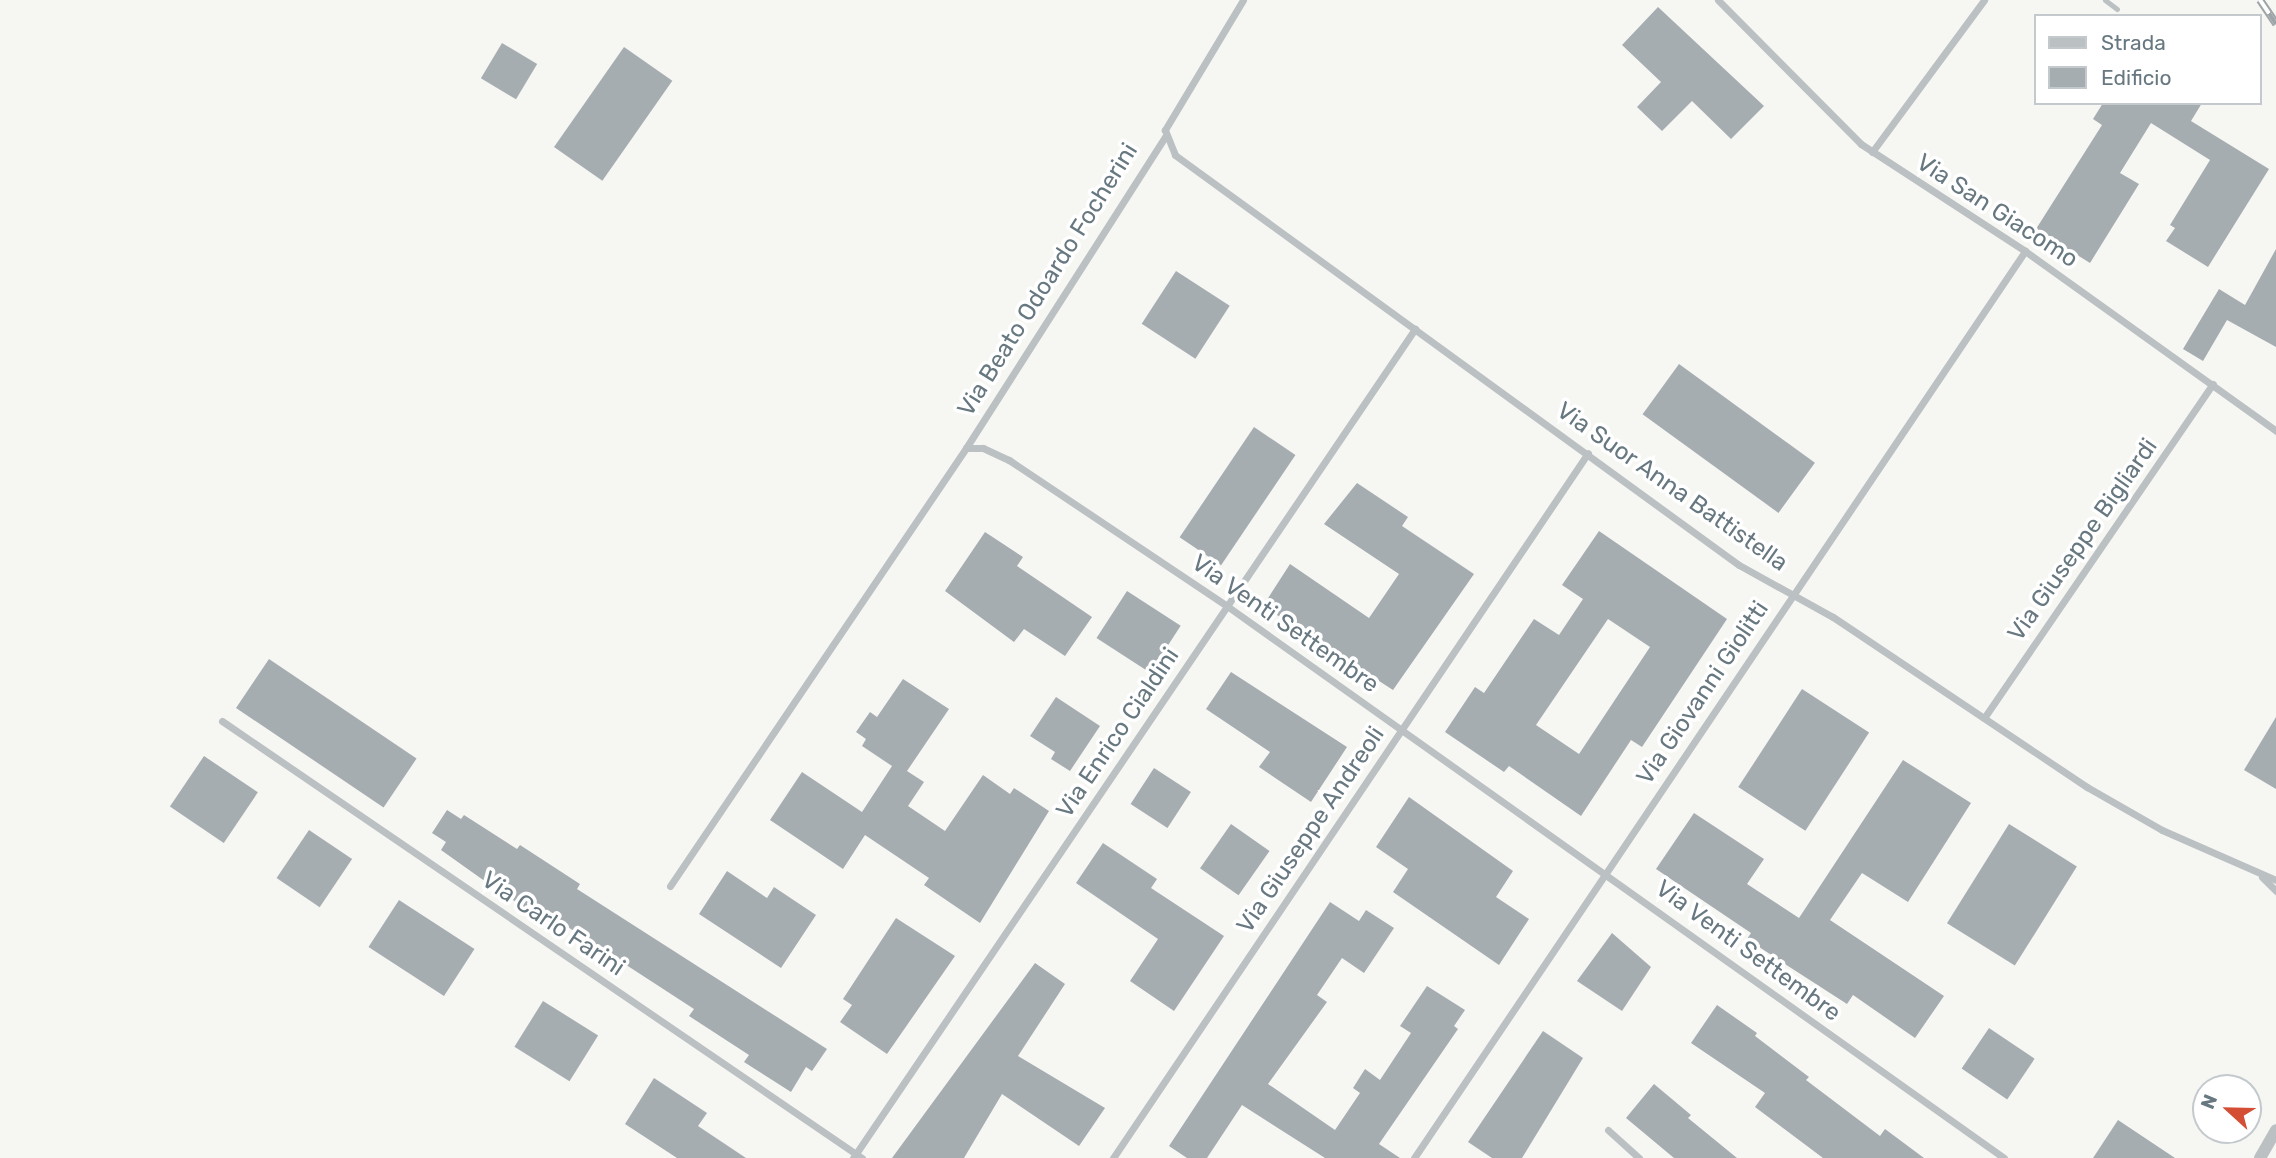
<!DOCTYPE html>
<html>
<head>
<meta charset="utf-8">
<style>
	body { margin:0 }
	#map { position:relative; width:2276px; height:1158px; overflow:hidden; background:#f6f6f3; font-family:Rubik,sans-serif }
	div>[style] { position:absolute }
	.building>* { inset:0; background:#a6adb1; transform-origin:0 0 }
	.service>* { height:5px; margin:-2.5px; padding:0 2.5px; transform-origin:2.5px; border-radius:2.5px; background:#bbc0c3 }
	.minor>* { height:7px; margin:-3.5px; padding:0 3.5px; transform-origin:3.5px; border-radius:3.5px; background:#bbc0c3 }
	.tertiary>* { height:12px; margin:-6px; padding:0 6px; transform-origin:6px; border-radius:6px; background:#bbc0c3 }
	.rail>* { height:8px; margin-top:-4px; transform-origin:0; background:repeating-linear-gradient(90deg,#fff 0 16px,#9ea5a9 0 32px); box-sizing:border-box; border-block:2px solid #9ea5a9 }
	span { translate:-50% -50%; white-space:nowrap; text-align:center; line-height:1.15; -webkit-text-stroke:7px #fff; paint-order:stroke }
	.street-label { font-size:24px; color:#687881 }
	.legend { position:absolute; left:2034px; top:14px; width:228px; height:91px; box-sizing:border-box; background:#fff; border:2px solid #c3c9cd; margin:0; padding:9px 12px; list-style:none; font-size:21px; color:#687881 }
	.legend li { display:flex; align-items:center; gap:14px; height:35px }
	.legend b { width:35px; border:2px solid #c3c9cd }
	.north { position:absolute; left:2192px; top:1074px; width:70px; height:70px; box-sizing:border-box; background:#fff; border:2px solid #c3c9cd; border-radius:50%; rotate:292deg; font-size:19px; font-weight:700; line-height:28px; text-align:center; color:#687881 }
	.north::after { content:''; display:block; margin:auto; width:24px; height:32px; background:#d44e35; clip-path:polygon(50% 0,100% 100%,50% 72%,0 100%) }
</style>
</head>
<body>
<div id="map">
	<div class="building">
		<div style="clip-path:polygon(1658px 7px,1764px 106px,1731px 139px,1692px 101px,1662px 131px,1637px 107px,1661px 82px,1622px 45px)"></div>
		<div style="left:502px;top:43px;width:41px;height:41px;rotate:31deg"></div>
		<div style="left:624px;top:47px;width:59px;height:122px;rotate:35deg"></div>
		<div style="clip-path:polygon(2103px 103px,2202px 103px,2191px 121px,2269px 169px,2208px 267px,2166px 241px,2175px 228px,2170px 225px,2210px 160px,2151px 123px,2120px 173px,2139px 184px,2090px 263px,2036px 229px,2102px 125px,2093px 119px)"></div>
		<div style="clip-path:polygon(2276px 249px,2276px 347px,2227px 320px,2203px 361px,2183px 349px,2219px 289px,2245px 305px)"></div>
		<div style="left:1176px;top:271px;width:64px;height:63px;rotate:33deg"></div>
		<div style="left:1679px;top:364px;width:168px;height:62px;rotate:36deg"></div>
		<div style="left:1254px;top:427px;width:50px;height:133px;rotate:34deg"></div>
		<div style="clip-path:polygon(1357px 483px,1408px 517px,1402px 526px,1474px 574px,1393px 690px,1263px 606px,1290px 564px,1369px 618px,1399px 574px,1324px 524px)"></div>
		<div style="clip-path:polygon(evenodd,1599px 531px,1727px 619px,1642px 747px,1631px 740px,1581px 816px,1509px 766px,1504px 772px,1445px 732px,1475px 687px,1484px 693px,1534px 619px,1559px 635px,1583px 599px,1562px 585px,1599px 531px,1608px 619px,1650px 647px,1579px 754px,1536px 725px,1608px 619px)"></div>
		<div style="clip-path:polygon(985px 532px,1023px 557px,1017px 566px,1092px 617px,1065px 656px,1024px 629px,1014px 642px,945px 591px)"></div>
		<div style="left:1127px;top:591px;width:64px;height:56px;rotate:33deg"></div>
		<div style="left:269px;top:659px;width:178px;height:59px;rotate:34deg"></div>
		<div style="clip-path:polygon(1231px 672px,1347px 747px,1311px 802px,1259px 767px,1270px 752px,1206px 709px)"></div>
		<div style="clip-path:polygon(903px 679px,949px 709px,907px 771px,924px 782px,908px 806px,945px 831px,983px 775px,1010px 794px,1014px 788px,1049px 811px,980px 923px,924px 885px,929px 878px,865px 835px,843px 869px,770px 820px,802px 772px,862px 812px,892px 766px,862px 746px,866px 739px,856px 732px,870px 712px,877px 717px)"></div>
		<div style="left:1802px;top:689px;width:80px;height:117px;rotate:33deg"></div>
		<div style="clip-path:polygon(1056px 697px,1100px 726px,1070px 771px,1051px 759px,1055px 752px,1030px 736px)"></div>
		<div style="clip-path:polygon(2276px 717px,2276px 789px,2244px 770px)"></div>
		<div style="left:204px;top:756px;width:65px;height:61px;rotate:34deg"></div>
		<div style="clip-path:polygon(1903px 760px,1971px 803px,1908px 902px,1862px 873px,1830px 920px,1944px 996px,1915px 1038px,1853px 995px,1847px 1004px,1788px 966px,1747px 939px,1751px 933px,1656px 869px,1694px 813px,1764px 859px,1747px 884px,1799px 918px)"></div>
		<div style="left:1154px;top:768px;width:44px;height:43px;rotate:33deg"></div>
		<div style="clip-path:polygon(1409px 797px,1513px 871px,1496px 897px,1529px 919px,1499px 965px,1393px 892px,1408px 869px,1376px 847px)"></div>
		<div style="clip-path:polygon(447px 810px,461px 819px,464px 815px,517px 849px,520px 845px,580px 884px,577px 889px,827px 1049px,812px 1071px,806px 1067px,791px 1092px,744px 1062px,749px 1055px,689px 1016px,694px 1009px,557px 920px,553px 926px,493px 887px,441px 850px,446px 842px,432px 833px)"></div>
		<div style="left:1231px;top:824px;width:47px;height:54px;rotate:35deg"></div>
		<div style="left:2009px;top:824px;width:80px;height:117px;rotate:32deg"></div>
		<div style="left:309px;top:830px;width:52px;height:58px;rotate:34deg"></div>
		<div style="clip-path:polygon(1103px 843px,1157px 879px,1151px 888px,1224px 936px,1174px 1011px,1130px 981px,1158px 939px,1076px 883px)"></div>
		<div style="clip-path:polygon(727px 871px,767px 898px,774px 887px,816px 915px,781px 968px,699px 914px)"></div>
		<div style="left:399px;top:900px;width:90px;height:56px;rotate:33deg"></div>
		<div style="clip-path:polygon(1330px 902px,1359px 921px,1366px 910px,1394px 928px,1364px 973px,1342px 958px,1317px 995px,1327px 1002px,1268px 1084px,1335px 1130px,1360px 1093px,1353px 1088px,1365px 1069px,1380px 1080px,1411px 1033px,1400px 1026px,1427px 986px,1465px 1010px,1454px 1026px,1458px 1029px,1379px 1144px,1400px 1158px,1325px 1158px,1242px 1105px,1207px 1158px,1187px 1158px,1169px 1146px)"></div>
		<div style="clip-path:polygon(896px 918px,955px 956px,887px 1054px,840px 1022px,852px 1005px,843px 999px)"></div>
		<div style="clip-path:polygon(1612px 933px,1651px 967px,1622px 1011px,1577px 981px)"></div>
		<div style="clip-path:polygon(1035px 963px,1065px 984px,1018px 1056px,1105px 1108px,1079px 1146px,1002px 1094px,964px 1158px,892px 1158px)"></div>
		<div style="left:543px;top:1001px;width:65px;height:54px;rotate:32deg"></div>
		<div style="clip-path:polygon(1717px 1005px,1757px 1033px,1755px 1036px,1809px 1077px,1806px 1080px,1880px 1136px,1885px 1129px,1924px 1158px,1823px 1158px,1755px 1107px,1765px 1093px,1691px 1043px)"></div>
		<div style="left:1989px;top:1028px;width:55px;height:49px;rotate:34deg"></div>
		<div style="clip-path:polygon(1543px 1031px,1583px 1058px,1522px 1158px,1492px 1158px,1468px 1142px)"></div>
		<div style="clip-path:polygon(654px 1078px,707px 1113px,698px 1126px,746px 1158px,677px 1158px,625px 1124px)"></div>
		<div style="clip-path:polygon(1654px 1084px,1691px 1115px,1688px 1118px,1737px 1158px,1674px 1158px,1626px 1118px)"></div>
		<div style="clip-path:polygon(2118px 1120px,2175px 1158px,2093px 1158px)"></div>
	</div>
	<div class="service">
		<div style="left:2105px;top:0;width:15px;rotate:37deg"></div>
	</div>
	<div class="minor">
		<div style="left:1243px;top:0;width:152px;rotate:121deg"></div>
		<div style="left:1165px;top:130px;width:27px;rotate:68deg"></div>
		<div style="left:1175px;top:155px;width:697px;rotate:36.02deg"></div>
		<div style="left:1739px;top:565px;width:107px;rotate:29deg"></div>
		<div style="left:1833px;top:617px;width:306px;rotate:33.8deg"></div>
		<div style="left:2087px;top:787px;width:86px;rotate:29.8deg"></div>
		<div style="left:2162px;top:830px;width:124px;rotate:23.7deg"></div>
		<div style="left:1718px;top:0;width:203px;rotate:45.2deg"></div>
		<div style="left:1861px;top:144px;width:196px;rotate:33.1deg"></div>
		<div style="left:2025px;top:251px;width:309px;rotate:35.6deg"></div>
		<div style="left:1872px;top:152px;width:189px;rotate:-53.6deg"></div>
		<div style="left:966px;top:448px;width:17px"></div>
		<div style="left:983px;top:448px;width:29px;rotate:25deg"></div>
		<div style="left:1009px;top:460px;width:262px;rotate:33.8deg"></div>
		<div style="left:1227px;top:606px;width:953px;rotate:35.39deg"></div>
		<div style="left:1984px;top:718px;width:405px;rotate:-55.6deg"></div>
		<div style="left:222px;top:721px;width:775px;rotate:34.33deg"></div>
		<div style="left:2262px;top:877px;width:20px;rotate:45deg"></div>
		<div style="left:670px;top:886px;width:529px;rotate:-55.95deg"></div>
		<div style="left:966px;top:448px;width:371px;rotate:-57.4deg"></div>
		<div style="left:1608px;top:1130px;width:42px;rotate:42.1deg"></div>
		<div style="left:853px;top:1158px;width:1002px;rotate:-55.87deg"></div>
		<div style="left:1113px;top:1158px;width:850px;rotate:-56.03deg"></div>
		<div style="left:1414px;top:1158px;width:1094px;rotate:-56.03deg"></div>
	</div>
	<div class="tertiary">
		<div style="left:2260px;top:1158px;width:32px;rotate:-60deg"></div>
	</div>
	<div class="rail">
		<div style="left:2260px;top:0;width:29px;rotate:56deg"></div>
	</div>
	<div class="street-label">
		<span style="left:1997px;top:211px;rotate:33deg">Via San Giacomo</span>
		<span style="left:1048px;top:280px;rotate:-58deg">Via Beato Odoardo Focherini</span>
		<span style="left:1672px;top:487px;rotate:35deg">Via Suor Anna Battistella</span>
		<span style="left:2083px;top:540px;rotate:-55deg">Via Giuseppe Bigliardi</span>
		<span style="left:1285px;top:624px;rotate:35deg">Via Venti Settembre</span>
		<span style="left:1703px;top:693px;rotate:-56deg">Via Giovanni Giolitti</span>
		<span style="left:1118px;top:733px;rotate:-56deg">Via Enrico Cialdini</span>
		<span style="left:1311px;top:830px;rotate:-56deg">Via Giuseppe Andreoli</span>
		<span style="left:553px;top:924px;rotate:34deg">Via Carlo Farini</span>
		<span style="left:1748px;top:951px;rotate:36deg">Via Venti Settembre</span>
	</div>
	<ul class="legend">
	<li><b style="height:9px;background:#bbc0c3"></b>Strada</li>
	<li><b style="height:19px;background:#a6adb1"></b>Edificio</li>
	</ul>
	<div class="north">N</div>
</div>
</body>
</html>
